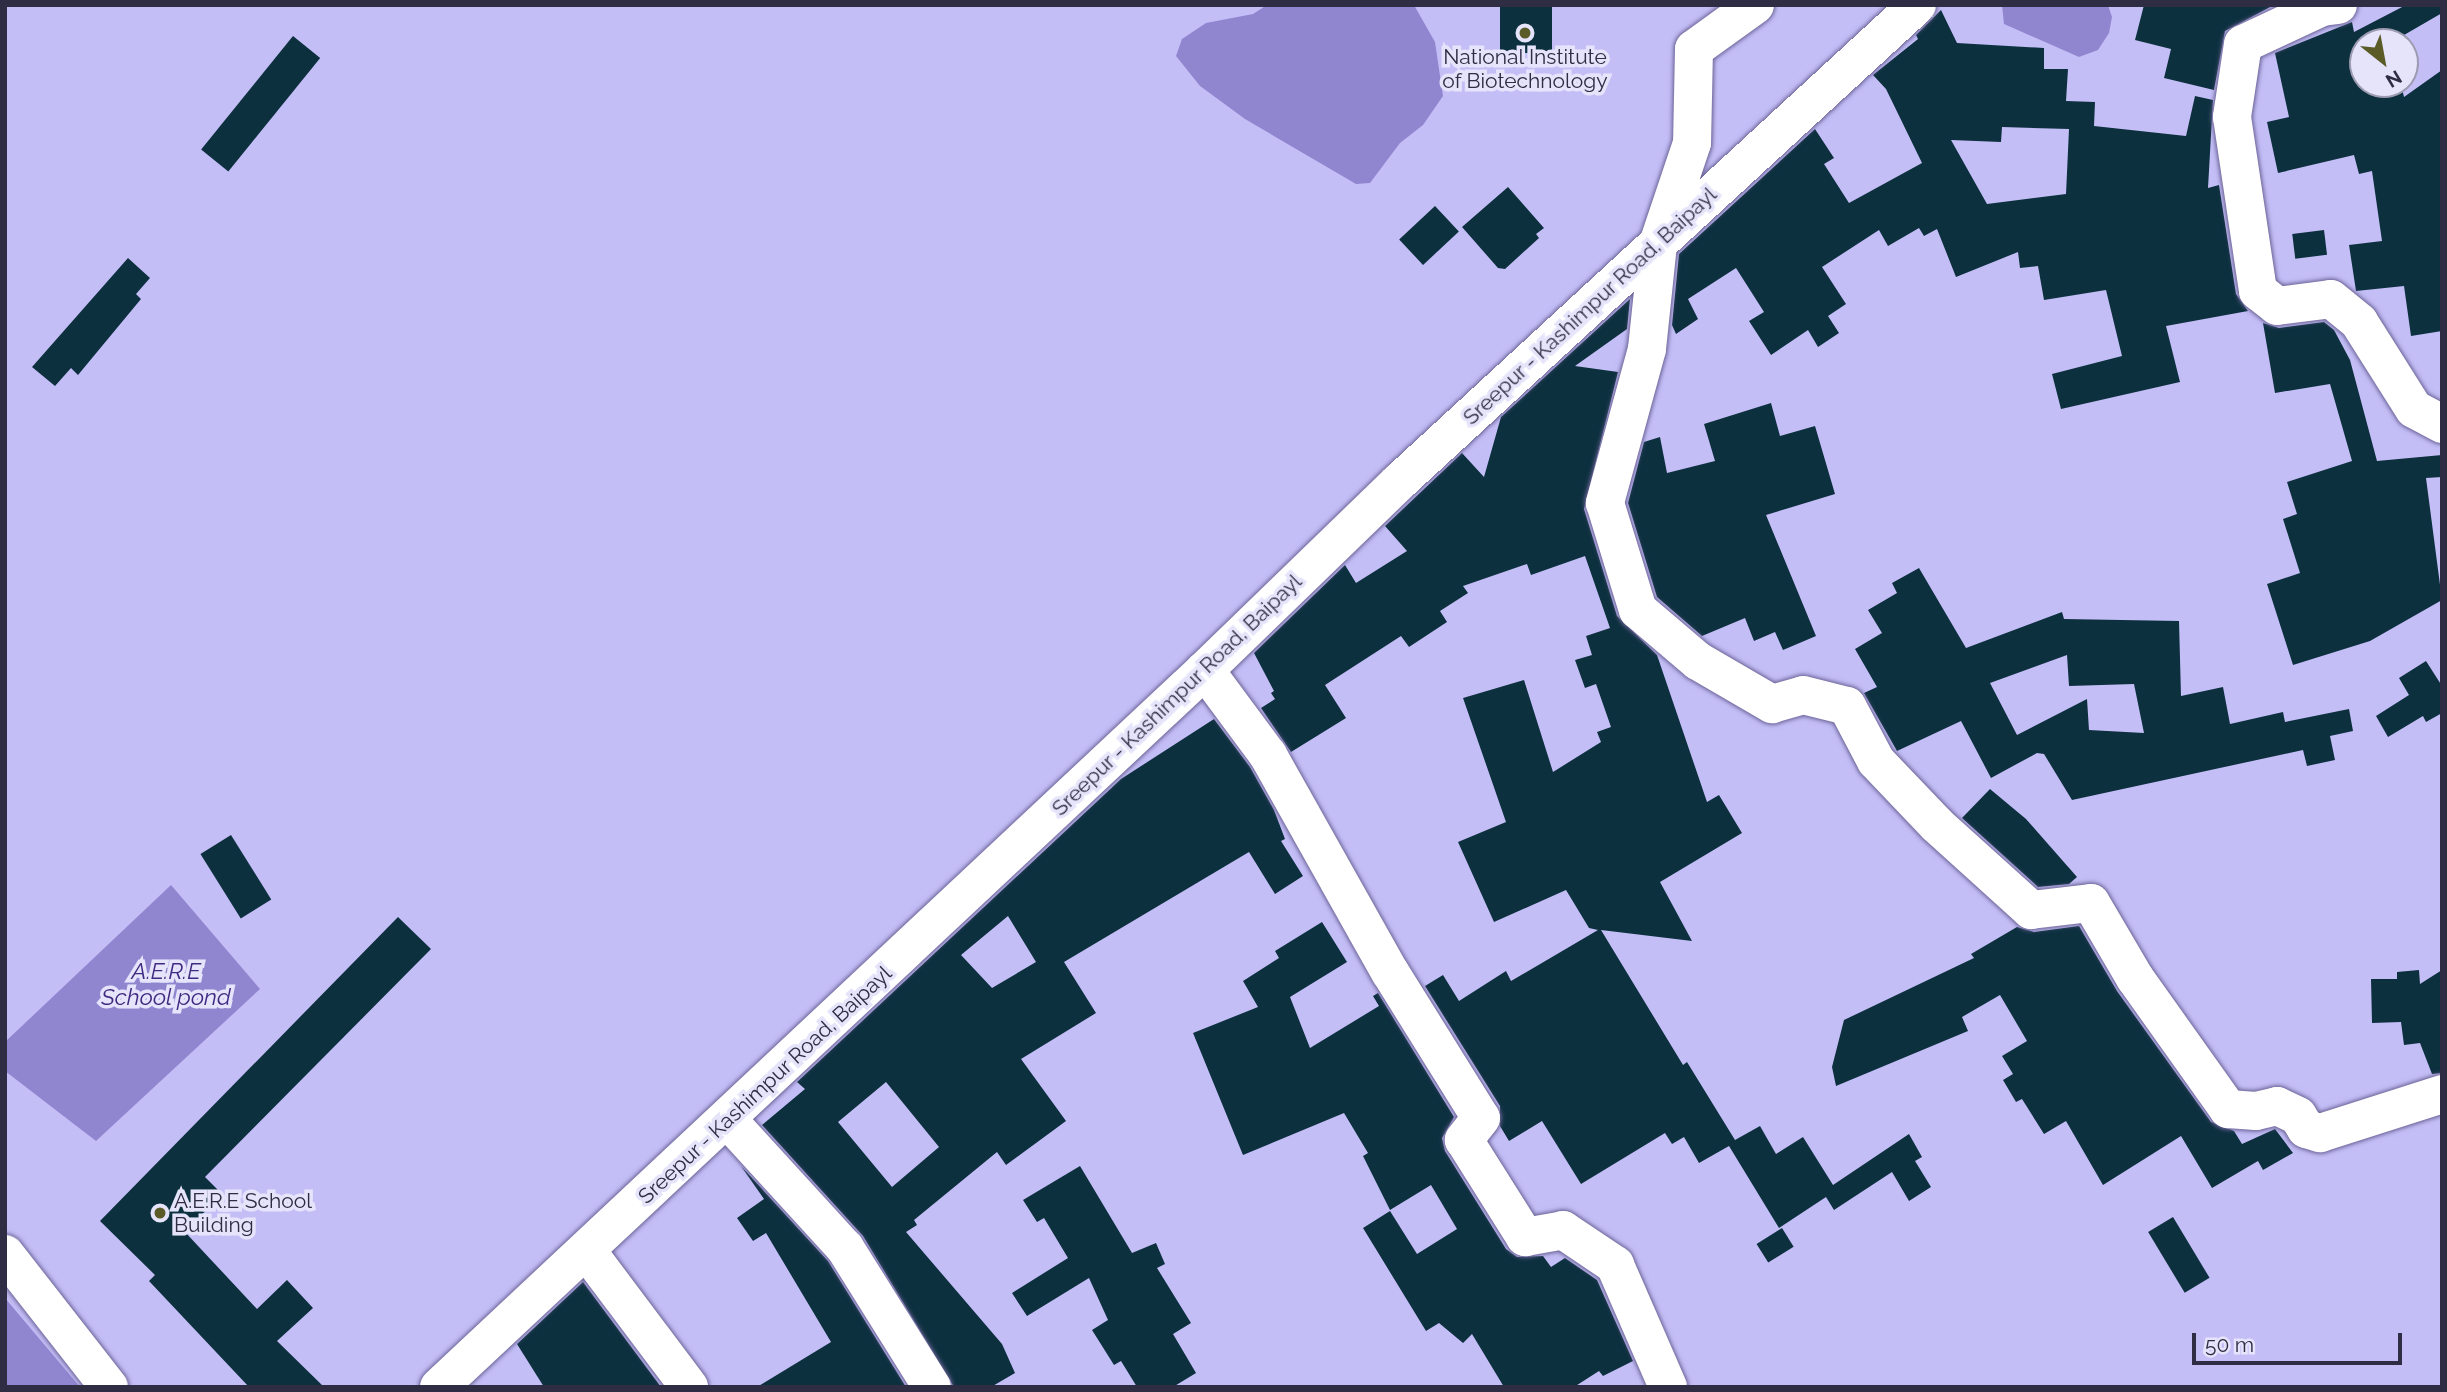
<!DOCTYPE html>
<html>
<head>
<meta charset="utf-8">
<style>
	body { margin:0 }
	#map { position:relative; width:2447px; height:1392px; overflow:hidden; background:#c4bef7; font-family:Raleway,sans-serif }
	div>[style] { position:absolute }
	.water>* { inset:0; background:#9086d0 }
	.building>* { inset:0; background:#0d303f; transform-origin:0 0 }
	.roads { filter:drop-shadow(0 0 2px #6b6497) drop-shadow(0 0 2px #6b6497) }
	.minor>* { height:38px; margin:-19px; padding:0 19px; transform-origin:19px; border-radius:19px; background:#fff }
	.dots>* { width:19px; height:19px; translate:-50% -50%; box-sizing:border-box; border:4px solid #e5e4fb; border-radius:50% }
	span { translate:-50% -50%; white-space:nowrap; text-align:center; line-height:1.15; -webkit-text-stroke:7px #e5e4fb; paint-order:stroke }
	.poi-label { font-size:21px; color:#2f2d43 }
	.left { translate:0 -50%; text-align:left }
	.street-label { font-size:21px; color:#2f2d43 }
	.water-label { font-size:23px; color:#402a81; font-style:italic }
	.frame { position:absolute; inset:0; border:7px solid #2f2d43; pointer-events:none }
	.north { position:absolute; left:2349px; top:28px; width:70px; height:70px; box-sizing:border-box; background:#e5e4fb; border:2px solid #9c9bb1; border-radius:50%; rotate:149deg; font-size:19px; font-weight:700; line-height:28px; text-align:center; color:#2f2d43 }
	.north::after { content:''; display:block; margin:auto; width:24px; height:32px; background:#5b5b28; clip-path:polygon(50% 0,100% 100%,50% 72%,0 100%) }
	.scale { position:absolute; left:2192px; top:1333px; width:210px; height:32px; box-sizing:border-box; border:4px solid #2f2d43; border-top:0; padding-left:9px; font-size:21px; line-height:24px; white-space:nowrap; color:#2f2d43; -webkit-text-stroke:5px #e5e4fb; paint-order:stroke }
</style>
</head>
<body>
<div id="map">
	<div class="water">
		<div style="clip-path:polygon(1267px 5px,1414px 5px,1435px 42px,1443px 96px,1423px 125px,1400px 143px,1370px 183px,1356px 184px,1245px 119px,1200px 86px,1176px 56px,1182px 39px,1206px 23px,1253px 14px)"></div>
		<div style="clip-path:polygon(2002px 5px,2108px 5px,2112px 17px,2109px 33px,2098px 50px,2079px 57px,2004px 24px)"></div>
		<div style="clip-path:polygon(171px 885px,260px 989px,96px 1141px,5px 1071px,5px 1042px)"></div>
		<div style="clip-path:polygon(5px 1298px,80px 1387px,5px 1387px)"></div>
	</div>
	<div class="building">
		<div style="left:1500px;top:5px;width:52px;height:48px"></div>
		<div style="clip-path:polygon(2144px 5px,2274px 5px,2225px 31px,2214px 90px,2164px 78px,2171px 49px,2135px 40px)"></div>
		<div style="clip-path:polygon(2406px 5px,2442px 5px,2442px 13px,2392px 42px,2363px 42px,2363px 84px,2401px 84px,2404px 97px,2442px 70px,2442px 331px,2411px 336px,2404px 286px,2356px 291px,2349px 245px,2382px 241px,2372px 171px,2359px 174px,2354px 155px,2278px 173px,2267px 122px,2289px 117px,2275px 53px,2352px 22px,2354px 32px)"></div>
		<div style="clip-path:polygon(evenodd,1941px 10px,1957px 43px,2044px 48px,2044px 69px,2068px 69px,2066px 101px,2095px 102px,2094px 126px,2186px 136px,2195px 96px,2213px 100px,2208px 188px,2219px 185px,2236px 294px,2248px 311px,2166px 326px,2180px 382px,2061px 409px,2052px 374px,2122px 356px,2106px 290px,2044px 300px,2038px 266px,2020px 268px,2018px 252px,1956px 277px,1937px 229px,1924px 236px,1919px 228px,1888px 246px,1879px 230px,1822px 267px,1846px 304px,1828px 316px,1839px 333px,1818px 347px,1808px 330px,1771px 355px,1749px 321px,1764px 312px,1736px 268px,1688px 299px,1698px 319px,1676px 334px,1672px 325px,1679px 254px,1815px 129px,1834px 158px,1824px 164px,1849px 203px,1922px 163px,1886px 89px,1873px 75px,1918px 39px,1916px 35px,1941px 10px,2002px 127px,2069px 129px,2066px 194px,1987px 204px,1951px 140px,2001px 142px,2002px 127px)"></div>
		<div style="left:293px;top:36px;width:35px;height:146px;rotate:39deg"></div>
		<div style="clip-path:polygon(1508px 187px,1544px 228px,1536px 234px,1539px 238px,1505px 269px,1498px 268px,1462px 227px)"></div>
		<div style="left:1435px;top:206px;width:35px;height:49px;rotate:47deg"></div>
		<div style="left:2324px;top:230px;width:25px;height:32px;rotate:83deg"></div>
		<div style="clip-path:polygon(128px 258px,150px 278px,136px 294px,141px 299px,78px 375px,71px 368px,55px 386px,32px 367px)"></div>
		<div style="clip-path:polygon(1630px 299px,1627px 329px,1575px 366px,1618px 372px,1584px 509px,1617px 616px,1657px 655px,1707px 802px,1719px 795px,1742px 833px,1660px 882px,1692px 941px,1601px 930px,1683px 1065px,1687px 1062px,1735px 1140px,1760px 1126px,1776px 1154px,1803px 1137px,1833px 1185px,1909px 1134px,1922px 1157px,1915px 1161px,1931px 1187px,1909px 1201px,1892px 1172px,1834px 1210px,1826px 1197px,1779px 1228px,1729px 1146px,1699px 1163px,1684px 1137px,1672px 1144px,1665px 1133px,1581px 1184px,1542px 1121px,1509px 1141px,1500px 1126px,1500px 1106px,1425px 986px,1443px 975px,1459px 1001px,1506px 971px,1511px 981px,1598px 930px,1589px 928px,1566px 890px,1494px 922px,1458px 842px,1506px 822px,1463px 698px,1524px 680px,1553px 772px,1601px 742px,1597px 732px,1611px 727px,1596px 684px,1585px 688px,1575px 660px,1592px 655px,1586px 636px,1610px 628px,1585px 556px,1531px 575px,1527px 564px,1463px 586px,1468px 593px,1440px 611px,1447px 622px,1409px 647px,1401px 636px,1325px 685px,1346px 718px,1291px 752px,1261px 708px,1275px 699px,1271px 693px,1274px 691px,1254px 653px,1345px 565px,1356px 583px,1407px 551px,1385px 526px,1462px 453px,1484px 477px,1501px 417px)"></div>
		<div style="clip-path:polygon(2324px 322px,2334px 330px,2350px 360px,2377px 461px,2442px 455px,2442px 477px,2426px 478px,2442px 600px,2370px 641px,2293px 665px,2267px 584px,2300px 573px,2283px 519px,2297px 514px,2287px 482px,2352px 461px,2330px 384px,2275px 393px,2263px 323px,2279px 328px)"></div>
		<div style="clip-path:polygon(1771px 403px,1780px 436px,1815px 426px,1835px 494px,1766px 515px,1816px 636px,1783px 650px,1775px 632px,1754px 641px,1745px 618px,1702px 636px,1657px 597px,1628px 503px,1644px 442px,1660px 437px,1667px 473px,1715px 461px,1704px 424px)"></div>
		<div style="clip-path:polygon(evenodd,1919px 568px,1966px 648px,2062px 612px,2064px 619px,2179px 621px,2181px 696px,2223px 687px,2230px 724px,2283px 712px,2285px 722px,2349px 709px,2353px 731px,2330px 736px,2335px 760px,2307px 766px,2303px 750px,2072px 800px,2044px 754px,2037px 753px,1991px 778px,1961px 721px,1897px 751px,1864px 693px,1877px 687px,1855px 649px,1882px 633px,1868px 610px,1897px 593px,1892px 583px,1919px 568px,2067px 655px,2069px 686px,2134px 684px,2144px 733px,2089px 730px,2087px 699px,2017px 735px,1990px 683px,2067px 655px)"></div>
		<div style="clip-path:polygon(2426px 661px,2442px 686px,2442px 713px,2426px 722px,2423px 716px,2388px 737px,2376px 716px,2409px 695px,2399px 678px)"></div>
		<div style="clip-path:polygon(evenodd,1214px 719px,1250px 767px,1274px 810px,1285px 839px,1281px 841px,1303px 876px,1275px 894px,1249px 852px,1064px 962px,1096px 1013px,1021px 1059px,1066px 1121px,1006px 1165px,997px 1152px,914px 1220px,917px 1225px,906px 1232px,1002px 1344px,1015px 1373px,991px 1387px,954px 1387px,863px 1236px,762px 1125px,805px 1089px,797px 1082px,1121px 779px,1214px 719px,1008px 916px,1036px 962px,992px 988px,961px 955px,1008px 916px,1214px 719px,886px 1082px,939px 1147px,892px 1187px,838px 1122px,886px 1082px)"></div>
		<div style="clip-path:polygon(1990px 789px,2026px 819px,2077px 877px,2069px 884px,2038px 887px,1962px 818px)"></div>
		<div style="left:231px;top:835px;width:76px;height:36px;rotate:58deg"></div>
		<div style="clip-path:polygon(398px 917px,431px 949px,205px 1177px,222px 1194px,185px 1232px,257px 1309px,287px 1280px,313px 1308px,277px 1341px,324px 1387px,249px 1387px,149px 1281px,155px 1275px,100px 1221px)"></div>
		<div style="clip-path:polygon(1322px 922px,1347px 962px,1290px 997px,1310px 1048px,1379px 1006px,1373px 996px,1378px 993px,1454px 1117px,1442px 1138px,1445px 1151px,1506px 1249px,1517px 1257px,1543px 1256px,1551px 1267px,1565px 1258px,1597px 1280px,1633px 1361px,1603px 1376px,1599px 1371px,1574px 1387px,1504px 1387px,1472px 1334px,1463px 1343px,1439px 1323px,1426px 1331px,1363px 1228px,1390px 1211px,1417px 1254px,1457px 1229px,1431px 1185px,1390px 1210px,1363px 1156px,1368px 1153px,1344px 1113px,1243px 1155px,1193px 1033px,1258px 1007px,1243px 981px,1279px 958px,1275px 951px)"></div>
		<div style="clip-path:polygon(2017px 927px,2034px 932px,2079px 926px,2117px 991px,2211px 1122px,2234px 1131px,2242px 1144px,2275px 1129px,2293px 1153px,2263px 1170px,2258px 1161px,2212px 1188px,2181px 1136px,2103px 1185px,2066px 1121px,2044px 1134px,2022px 1099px,2016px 1102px,2003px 1080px,2013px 1074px,2002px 1056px,2027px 1041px,2000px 995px,1962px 1017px,1968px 1031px,1836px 1086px,1832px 1067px,1844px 1020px,1974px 958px,1971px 954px)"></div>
		<div style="clip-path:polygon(2419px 970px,2420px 984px,2442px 970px,2442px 1073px,2432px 1074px,2420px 1043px,2404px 1045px,2401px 1022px,2372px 1023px,2371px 979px,2397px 979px,2397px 972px)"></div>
		<div style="clip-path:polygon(741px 1166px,828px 1261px,906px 1387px,757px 1387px,831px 1342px,766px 1233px,753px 1241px,737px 1218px,764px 1199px)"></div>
		<div style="clip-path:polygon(1080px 1166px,1132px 1253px,1156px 1243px,1165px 1264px,1157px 1268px,1191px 1323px,1173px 1334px,1196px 1373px,1173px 1387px,1137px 1387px,1121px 1361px,1114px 1365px,1092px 1330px,1108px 1320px,1089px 1278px,1027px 1316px,1012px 1293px,1068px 1258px,1044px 1218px,1037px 1222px,1023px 1200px)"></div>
		<div style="left:2173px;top:1217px;width:71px;height:29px;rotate:59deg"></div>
		<div style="left:1782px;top:1228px;width:22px;height:30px;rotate:58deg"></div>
		<div style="clip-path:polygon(583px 1282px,661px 1387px,544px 1387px,517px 1344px)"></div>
	</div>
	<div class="roads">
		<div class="minor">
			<div style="left:1755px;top:5px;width:75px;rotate:144.2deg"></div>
			<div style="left:1694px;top:49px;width:94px;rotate:91.2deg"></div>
			<div style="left:1692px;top:143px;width:107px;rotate:108.6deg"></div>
			<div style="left:1658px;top:244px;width:106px;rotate:96deg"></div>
			<div style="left:1647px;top:349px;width:160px;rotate:105.3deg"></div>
			<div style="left:1605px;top:503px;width:112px;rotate:72.9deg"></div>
			<div style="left:1638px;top:610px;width:79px;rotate:40.4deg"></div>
			<div style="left:1698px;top:661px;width:86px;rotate:30.2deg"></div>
			<div style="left:1772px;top:704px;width:32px;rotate:-16deg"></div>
			<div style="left:1803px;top:695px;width:45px;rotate:14deg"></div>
			<div style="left:1847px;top:706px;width:62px;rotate:62.2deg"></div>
			<div style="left:1876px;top:761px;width:88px;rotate:46.4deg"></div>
			<div style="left:1937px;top:825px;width:127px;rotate:42.1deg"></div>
			<div style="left:2031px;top:910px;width:60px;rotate:-6.7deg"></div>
			<div style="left:2091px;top:903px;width:87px;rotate:59.6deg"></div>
			<div style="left:2135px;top:978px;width:161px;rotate:54.6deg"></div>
			<div style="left:2228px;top:1109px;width:28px;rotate:4deg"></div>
			<div style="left:2256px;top:1111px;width:22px;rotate:-13deg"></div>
			<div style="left:2277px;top:1106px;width:23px;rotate:25deg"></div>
			<div style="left:2298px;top:1116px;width:15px;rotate:58deg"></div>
			<div style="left:2306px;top:1129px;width:15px;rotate:16deg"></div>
			<div style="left:2320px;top:1133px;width:128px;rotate:-17.7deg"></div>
			<div style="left:2338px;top:5px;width:16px;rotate:173deg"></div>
			<div style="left:2322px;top:7px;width:87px;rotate:154.9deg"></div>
			<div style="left:2243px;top:44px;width:74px;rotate:98.6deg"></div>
			<div style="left:2232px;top:117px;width:176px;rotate:81.5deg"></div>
			<div style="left:2258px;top:291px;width:24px;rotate:38deg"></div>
			<div style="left:2277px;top:306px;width:54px;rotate:-7.4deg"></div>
			<div style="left:2331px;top:299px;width:36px;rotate:39deg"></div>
			<div style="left:2359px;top:322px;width:103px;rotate:57.7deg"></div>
			<div style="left:2414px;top:409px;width:32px;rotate:28deg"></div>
			<div style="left:1205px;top:670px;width:106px;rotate:53.5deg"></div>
			<div style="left:1268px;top:755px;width:249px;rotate:60.7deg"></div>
			<div style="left:1390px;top:972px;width:172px;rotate:58.1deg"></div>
			<div style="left:1481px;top:1118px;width:28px;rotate:128deg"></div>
			<div style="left:1464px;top:1140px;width:115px;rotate:57.8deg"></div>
			<div style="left:1525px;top:1237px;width:39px;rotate:-10deg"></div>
			<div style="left:1563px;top:1230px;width:63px;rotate:33.9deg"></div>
			<div style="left:1615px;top:1265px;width:133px;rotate:66.5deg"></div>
			<div style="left:728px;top:1120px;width:173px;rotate:47.6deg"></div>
			<div style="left:845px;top:1248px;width:164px;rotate:58deg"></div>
			<div style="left:587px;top:1251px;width:170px;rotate:53.1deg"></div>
			<div style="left:5px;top:1254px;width:169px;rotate:52deg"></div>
			<div style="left:439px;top:1387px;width:1049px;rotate:-43.11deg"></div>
			<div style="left:1205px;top:670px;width:270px;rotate:-44.1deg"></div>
			<div style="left:1399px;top:482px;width:704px;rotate:-42.64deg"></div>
		</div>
	</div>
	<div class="dots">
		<div style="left:1525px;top:33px;background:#5b5b28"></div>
		<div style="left:160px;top:1213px;background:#5b5b28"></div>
	</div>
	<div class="poi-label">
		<span style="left:1525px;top:69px">National Institute<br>of Biotechnology</span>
		<span class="left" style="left:174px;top:1213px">A.E.R.E School<br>Building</span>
	</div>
	<div class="street-label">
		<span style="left:1590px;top:306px;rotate:-43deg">Sreepur - Kashimpur Road, Baipayl</span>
		<span style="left:1177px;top:695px;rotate:-44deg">Sreepur - Kashimpur Road, Baipayl</span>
		<span style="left:765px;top:1085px;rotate:-43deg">Sreepur - Kashimpur Road, Baipayl</span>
	</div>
	<div class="water-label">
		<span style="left:166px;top:984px">A.E.R.E<br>School pond</span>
	</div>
	<div class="frame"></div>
	<div class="north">N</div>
	<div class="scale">50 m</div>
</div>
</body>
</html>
